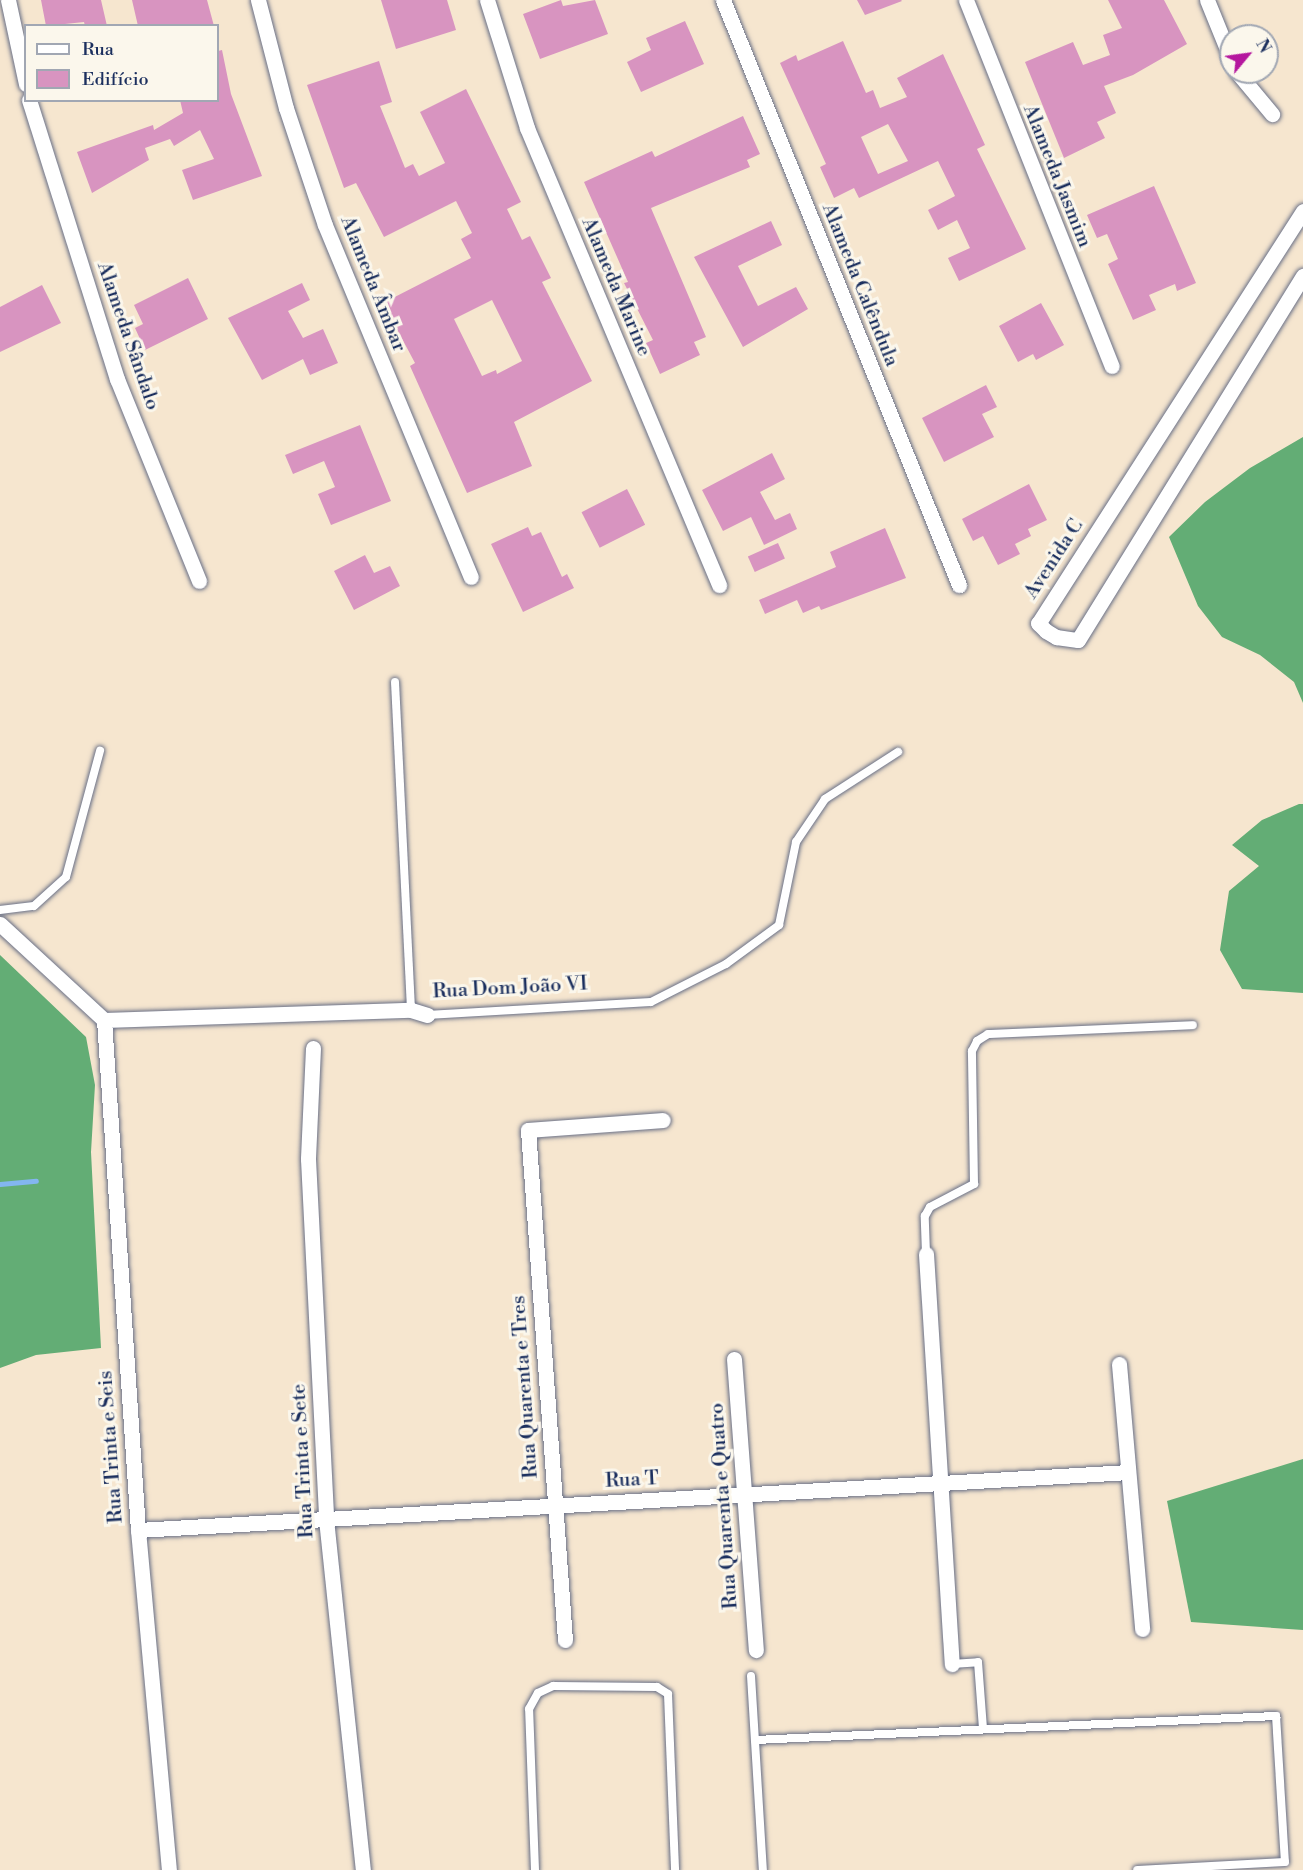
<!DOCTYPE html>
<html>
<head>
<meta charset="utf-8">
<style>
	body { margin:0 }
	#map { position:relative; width:1303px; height:1870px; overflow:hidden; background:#f6e6cf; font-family:"Libre Bodoni",serif }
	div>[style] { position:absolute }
	.forest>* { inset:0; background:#63ad75 }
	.stream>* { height:5px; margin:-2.5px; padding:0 2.5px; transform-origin:2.5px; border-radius:2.5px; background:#83b6f0 }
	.building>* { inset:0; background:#d894c0; transform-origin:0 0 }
	.roads { filter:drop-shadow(0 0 2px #686f86) drop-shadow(0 0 2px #686f86) }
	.service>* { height:8px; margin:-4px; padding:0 4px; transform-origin:4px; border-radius:4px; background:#fff }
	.minor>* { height:15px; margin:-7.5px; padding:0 7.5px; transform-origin:7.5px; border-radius:7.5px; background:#fff }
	span { translate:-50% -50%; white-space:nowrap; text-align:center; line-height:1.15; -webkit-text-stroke:6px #fbf7ec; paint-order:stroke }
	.street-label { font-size:20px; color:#1b2f5e }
	.legend { position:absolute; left:24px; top:24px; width:195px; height:78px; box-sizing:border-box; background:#fbf7ec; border:2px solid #a1a7b3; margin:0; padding:8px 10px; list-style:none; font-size:18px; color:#1b2f5e }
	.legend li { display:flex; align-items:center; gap:12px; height:30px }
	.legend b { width:30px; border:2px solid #a1a7b3 }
	.north { position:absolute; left:1219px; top:24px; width:60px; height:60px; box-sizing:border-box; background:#fbf7ec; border:2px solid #a1a7b3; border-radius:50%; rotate:61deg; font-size:16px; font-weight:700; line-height:24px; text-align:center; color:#1b2f5e }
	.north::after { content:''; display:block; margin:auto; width:21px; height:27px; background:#b5179e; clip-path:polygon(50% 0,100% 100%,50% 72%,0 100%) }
</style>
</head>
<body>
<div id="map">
	<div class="forest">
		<div style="clip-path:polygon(1303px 437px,1303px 703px,1294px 682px,1260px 655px,1222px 637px,1198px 606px,1169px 537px,1205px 502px,1250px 468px)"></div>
		<div style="clip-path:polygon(1299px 804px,1303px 804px,1303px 993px,1242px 989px,1220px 950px,1229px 891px,1259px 866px,1232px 845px,1262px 820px)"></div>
		<div style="clip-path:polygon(0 955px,86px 1037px,95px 1085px,91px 1152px,101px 1348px,36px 1355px,0 1368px)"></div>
		<div style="clip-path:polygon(1303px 1459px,1303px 1630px,1191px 1622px,1167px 1501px)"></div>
	</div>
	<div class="stream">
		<div style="left:0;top:1184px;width:36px;rotate:-5deg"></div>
	</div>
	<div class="building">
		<div style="clip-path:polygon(41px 0,101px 0,107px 26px,85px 26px,84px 22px,46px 26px)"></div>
		<div style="clip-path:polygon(132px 0,207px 0,214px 26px,138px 26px)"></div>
		<div style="clip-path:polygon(381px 0,447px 0,456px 30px,396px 49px)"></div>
		<div style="clip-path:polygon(561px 0,563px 6px,595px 0,608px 34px,540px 59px,523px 14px)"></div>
		<div style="clip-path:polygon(857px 0,901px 0,902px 1px,865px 15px)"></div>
		<div style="clip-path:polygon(1108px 0,1164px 0,1187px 44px,1133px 75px,1104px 86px,1116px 113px,1097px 122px,1105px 138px,1064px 158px,1025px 62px,1073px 42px,1083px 65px,1110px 55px,1103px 35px,1122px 28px)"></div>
		<div style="clip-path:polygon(685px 21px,704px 64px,641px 92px,627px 62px,651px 50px,646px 38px)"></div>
		<div style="clip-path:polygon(evenodd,843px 41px,866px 93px,873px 90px,880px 108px,907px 97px,897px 78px,943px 54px,985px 145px,977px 149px,1026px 249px,959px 281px,948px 258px,970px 248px,957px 220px,938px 230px,928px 210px,955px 196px,938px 161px,859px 198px,854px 188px,834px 198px,820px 167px,826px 164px,780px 63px,796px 55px,798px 61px,843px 41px,888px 124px,908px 161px,878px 174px,861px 137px,888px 124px)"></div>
		<div style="clip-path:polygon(222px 50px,231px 94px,262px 176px,193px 200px,182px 170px,214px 159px,200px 130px,174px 146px,170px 139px,145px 148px,149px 160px,92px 193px,77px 152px,153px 125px,154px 130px,183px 113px,180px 100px,218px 100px,218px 51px)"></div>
		<div style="clip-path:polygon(evenodd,379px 61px,392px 102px,380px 106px,405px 168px,413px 164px,419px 176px,445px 163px,420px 112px,466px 89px,521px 202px,507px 209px,522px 240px,530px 236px,551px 278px,542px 282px,592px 381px,514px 422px,532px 466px,467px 493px,410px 366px,415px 363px,383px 303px,471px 258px,461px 239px,472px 233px,456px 201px,384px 237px,356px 183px,344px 188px,307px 85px,379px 61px,492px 300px,522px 361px,497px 374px,496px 370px,482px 376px,454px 319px,492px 300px)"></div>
		<div style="clip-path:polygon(743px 116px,760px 154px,747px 160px,750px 167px,651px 208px,706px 337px,694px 342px,700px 355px,660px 374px,646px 343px,653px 340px,624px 283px,628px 282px,584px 182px,652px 151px,655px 157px)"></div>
		<div style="clip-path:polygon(1154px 186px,1196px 283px,1177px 291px,1175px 284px,1149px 295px,1156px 310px,1133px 320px,1108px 264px,1118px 259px,1107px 234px,1097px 238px,1087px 215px)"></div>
		<div style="clip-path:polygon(771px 221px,782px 245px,738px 266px,758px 306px,796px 287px,808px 309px,743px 347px,694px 257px)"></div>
		<div style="clip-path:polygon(188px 278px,208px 319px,145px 350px,135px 328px,143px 324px,134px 305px)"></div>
		<div style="clip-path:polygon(302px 283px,310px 300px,288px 311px,303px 338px,323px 329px,338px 363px,310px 375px,303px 359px,262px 380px,228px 318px)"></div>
		<div style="clip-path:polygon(42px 285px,61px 323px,0 352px,0 307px)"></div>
		<div style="clip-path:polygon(1041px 303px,1064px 345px,1036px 360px,1033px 354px,1018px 362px,999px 326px)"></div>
		<div style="clip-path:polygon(986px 385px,997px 407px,982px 414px,994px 437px,944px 462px,922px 418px)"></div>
		<div style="clip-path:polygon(360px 425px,391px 501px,331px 525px,318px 494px,335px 487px,324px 461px,293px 474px,285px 455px)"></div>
		<div style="clip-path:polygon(772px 453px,785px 479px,760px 492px,775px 520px,790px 513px,797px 529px,764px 545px,751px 517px,723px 531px,702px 490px)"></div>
		<div style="clip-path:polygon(1029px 484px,1047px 520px,1028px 529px,1031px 536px,1015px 544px,1020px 554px,998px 565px,983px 536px,973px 541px,962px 519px)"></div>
		<div style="left:627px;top:489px;width:40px;height:51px;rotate:63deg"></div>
		<div style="clip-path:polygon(528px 527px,532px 536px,541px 532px,562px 577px,567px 574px,574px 588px,523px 612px,491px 544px)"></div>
		<div style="clip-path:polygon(885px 528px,906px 578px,821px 610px,819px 606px,803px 613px,797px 600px,765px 614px,759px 600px,836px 567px,830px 552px)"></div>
		<div style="left:778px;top:543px;width:17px;height:33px;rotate:66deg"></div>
		<div style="clip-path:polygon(365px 555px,374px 573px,390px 566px,400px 586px,354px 610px,334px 571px)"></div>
	</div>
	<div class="roads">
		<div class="service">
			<div style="left:395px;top:682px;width:328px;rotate:87.2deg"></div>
			<div style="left:0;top:910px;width:34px;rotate:-7deg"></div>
			<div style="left:34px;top:906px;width:43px;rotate:-42.2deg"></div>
			<div style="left:66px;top:877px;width:131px;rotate:-74.9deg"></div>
			<div style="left:427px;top:1015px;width:224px;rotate:-3.3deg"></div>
			<div style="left:651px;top:1002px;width:84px;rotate:-26.9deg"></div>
			<div style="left:726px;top:964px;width:66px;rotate:-36.3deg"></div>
			<div style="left:779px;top:925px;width:85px;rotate:-78.4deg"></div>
			<div style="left:796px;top:842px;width:52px;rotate:-56deg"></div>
			<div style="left:825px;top:799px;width:87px;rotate:-32.8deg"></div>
			<div style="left:926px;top:1254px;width:38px;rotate:-92deg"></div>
			<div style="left:925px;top:1216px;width:10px;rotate:-61deg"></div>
			<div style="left:930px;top:1207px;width:50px;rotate:-27.6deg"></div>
			<div style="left:974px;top:1184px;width:133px;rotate:-90.9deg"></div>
			<div style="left:972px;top:1051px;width:11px;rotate:-63deg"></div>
			<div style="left:977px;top:1041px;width:13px;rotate:-32deg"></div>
			<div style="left:988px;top:1034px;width:205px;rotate:-2.5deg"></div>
			<div style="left:952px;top:1664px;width:26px;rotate:-4deg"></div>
			<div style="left:978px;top:1662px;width:67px;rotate:85.7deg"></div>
			<div style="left:751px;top:1676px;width:194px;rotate:86.5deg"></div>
			<div style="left:755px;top:1740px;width:522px;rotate:-2.64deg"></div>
			<div style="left:1276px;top:1716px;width:146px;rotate:86.5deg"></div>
			<div style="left:1285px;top:1862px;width:148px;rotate:176.9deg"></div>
			<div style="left:535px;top:1870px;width:161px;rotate:-92.1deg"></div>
			<div style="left:529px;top:1709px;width:18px;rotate:-61deg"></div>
			<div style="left:538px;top:1693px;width:17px;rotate:-25deg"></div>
			<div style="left:553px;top:1686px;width:104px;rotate:0.6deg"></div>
			<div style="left:657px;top:1687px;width:13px;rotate:32deg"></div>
			<div style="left:668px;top:1694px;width:176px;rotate:87.7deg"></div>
		</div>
		<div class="minor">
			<div style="left:8px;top:0;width:86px;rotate:77.9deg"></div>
			<div style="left:258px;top:0;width:112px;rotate:75.5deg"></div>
			<div style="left:286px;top:108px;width:123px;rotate:71.6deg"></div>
			<div style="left:325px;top:225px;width:381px;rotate:67.5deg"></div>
			<div style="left:487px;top:0;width:134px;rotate:72.6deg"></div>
			<div style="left:527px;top:128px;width:496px;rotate:67.2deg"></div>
			<div style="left:723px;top:0;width:631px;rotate:68.03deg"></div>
			<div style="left:966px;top:0;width:394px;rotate:68.3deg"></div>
			<div style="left:1207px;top:0;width:64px;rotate:67.9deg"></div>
			<div style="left:1237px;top:72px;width:55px;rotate:50.2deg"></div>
			<div style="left:29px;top:100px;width:293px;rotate:72.5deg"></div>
			<div style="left:117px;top:379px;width:218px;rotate:67.9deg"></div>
			<div style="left:1303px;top:211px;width:490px;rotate:122.7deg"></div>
			<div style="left:1038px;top:623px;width:11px;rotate:45deg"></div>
			<div style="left:1046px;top:631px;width:12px;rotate:31deg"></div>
			<div style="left:1056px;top:637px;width:22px;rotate:8deg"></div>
			<div style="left:1078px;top:640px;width:428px;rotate:-58.3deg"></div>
			<div style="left:0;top:924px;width:142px;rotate:42.7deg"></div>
			<div style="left:104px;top:1020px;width:307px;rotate:-1.9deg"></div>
			<div style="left:411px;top:1010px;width:17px;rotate:17deg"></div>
			<div style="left:104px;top:1020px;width:511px;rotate:86.19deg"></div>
			<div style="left:138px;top:1530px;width:341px;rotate:84.8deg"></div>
			<div style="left:313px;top:1048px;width:111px;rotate:92.6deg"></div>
			<div style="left:308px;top:1159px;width:360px;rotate:87.1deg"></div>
			<div style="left:326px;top:1519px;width:353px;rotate:84deg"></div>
			<div style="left:926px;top:1254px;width:411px;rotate:86.4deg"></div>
			<div style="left:734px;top:1359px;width:292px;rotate:85.7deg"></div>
			<div style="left:1119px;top:1364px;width:266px;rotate:85deg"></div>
			<div style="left:138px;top:1530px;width:992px;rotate:-3.35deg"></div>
			<div style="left:565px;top:1640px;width:511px;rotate:-94.15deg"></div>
			<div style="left:528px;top:1130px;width:135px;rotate:-4.2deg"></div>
		</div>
	</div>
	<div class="street-label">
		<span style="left:1057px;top:176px;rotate:68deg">Alameda Jasmim</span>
		<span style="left:373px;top:284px;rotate:68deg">Alameda Âmbar</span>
		<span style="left:860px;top:285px;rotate:68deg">Alameda Calêndula</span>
		<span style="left:616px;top:287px;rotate:67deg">Alameda Marine</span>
		<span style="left:128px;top:336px;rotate:71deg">Alameda Sândalo</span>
		<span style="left:1054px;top:559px;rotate:-57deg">Avenida C</span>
		<span style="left:510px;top:988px;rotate:-3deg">Rua Dom João VI</span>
		<span style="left:525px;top:1387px;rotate:-94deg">Rua Quarenta e Tres</span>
		<span style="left:111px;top:1447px;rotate:-94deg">Rua Trinta e Seis</span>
		<span style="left:303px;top:1461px;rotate:-93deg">Rua Trinta e Sete</span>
		<span style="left:632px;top:1480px;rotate:-3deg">Rua T</span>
		<span style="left:724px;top:1506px;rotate:-94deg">Rua Quarenta e Quatro</span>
	</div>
	<ul class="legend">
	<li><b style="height:8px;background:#fff"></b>Rua</li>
	<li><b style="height:16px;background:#d894c0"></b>Edifício</li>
	</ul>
	<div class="north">N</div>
</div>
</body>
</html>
